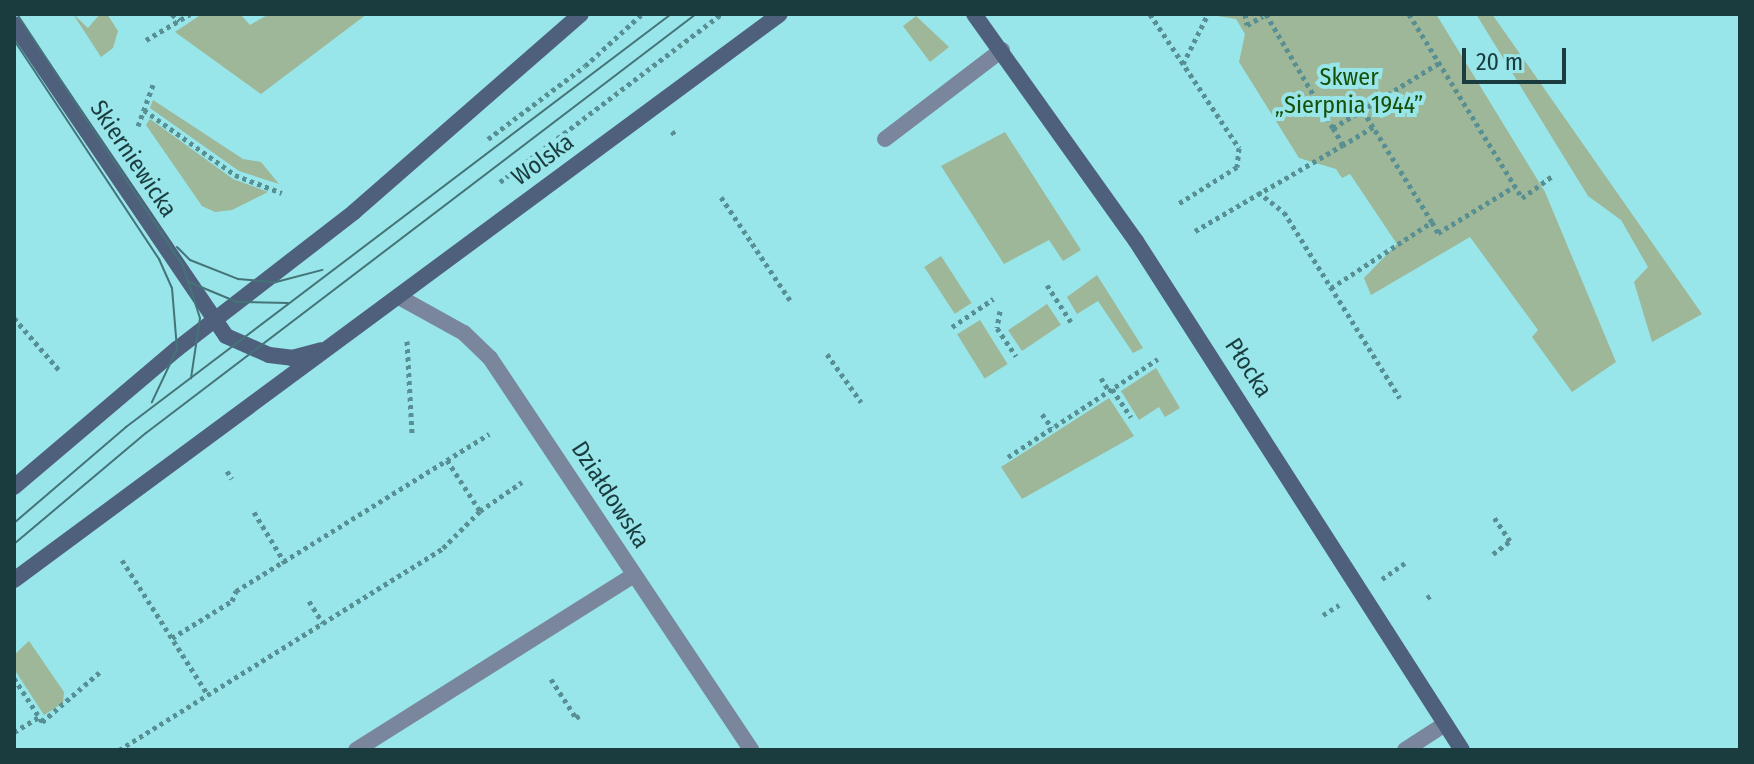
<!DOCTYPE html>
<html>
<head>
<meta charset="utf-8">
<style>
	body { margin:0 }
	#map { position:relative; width:1754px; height:764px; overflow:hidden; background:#98e5ea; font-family:"Fira Sans Condensed",sans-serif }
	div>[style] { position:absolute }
	.green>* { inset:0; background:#9db798; transform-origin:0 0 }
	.path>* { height:5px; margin-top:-2.5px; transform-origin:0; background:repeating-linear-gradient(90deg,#588f93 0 4px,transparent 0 8px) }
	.lane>* { height:16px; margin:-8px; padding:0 8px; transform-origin:8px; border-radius:8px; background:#7a869b }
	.street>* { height:16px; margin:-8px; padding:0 8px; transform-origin:8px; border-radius:8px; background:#7a869b }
	.secondary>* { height:16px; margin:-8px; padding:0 8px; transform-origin:8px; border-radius:8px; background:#4f607d }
	.tram>* { height:2px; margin:-1px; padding:0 1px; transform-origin:1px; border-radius:1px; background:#447477 }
	span { translate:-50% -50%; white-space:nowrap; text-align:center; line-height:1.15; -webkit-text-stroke:8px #98e5ea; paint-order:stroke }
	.park-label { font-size:24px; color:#165009 }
	.street-label { font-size:24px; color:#1b3c3e }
	.frame { position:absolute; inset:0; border:16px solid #1b3c3e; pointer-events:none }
	.scale { position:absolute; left:1462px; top:48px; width:104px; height:36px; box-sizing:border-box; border:4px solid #1b3c3e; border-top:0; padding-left:10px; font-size:24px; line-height:28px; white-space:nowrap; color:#1b3c3e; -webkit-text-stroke:6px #98e5ea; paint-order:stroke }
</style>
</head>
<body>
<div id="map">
	<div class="green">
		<div style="clip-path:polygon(73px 14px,88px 28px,100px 14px,107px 14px,118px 31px,113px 48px,101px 57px)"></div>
		<div style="clip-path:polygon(202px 14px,240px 14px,250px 25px,269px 14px,367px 14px,261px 94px,175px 32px)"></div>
		<div style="clip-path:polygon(1206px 14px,1436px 14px,1545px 192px,1616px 362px,1572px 392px,1532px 337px,1538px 330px,1470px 237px,1371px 295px,1364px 278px,1397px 244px,1350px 174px,1342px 178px,1336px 169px,1299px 158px,1239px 62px,1245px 34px,1236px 19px)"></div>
		<div style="clip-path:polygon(1476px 14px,1492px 14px,1702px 314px,1652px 342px,1634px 282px,1648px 267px,1621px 220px,1588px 196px)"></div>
		<div style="clip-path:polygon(916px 16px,949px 47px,930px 62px,903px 26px)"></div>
		<div style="clip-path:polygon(153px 100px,243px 159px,261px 162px,279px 184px,239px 171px,150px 108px)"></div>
		<div style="clip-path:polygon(150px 119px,233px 179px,268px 192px,232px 210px,215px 212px,202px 206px,146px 125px)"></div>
		<div style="clip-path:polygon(1005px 132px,1081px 250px,1063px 261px,1049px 240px,1004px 264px,941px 166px)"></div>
		<div style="left:941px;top:256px;width:56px;height:20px;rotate:57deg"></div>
		<div style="clip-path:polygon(1097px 275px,1143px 348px,1133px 353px,1098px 301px,1077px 314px,1067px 297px)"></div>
		<div style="left:1047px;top:304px;width:25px;height:47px;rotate:56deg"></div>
		<div style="left:980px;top:320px;width:52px;height:27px;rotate:58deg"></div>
		<div style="clip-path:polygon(1156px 368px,1180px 408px,1165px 417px,1159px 407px,1139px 420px,1121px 391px)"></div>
		<div style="clip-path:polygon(1109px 398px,1134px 436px,1022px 499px,1001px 467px)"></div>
		<div style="clip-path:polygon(29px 641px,64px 692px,63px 703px,44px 715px,14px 669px,14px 655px)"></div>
	</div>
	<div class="path">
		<div style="left:172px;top:14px;width:10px;rotate:45deg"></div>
		<div style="left:1150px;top:14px;width:161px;rotate:56.4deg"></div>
		<div style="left:1239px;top:148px;width:19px;rotate:96deg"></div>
		<div style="left:1237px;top:167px;width:70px;rotate:147.9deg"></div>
		<div style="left:1245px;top:14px;width:11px;rotate:80deg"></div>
		<div style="left:1247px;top:25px;width:18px;rotate:-29deg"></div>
		<div style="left:1266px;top:14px;width:132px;rotate:59.6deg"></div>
		<div style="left:1333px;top:128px;width:124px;rotate:-31.5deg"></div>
		<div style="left:1409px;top:14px;width:216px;rotate:58.4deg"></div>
		<div style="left:1522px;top:198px;width:37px;rotate:-36deg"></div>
		<div style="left:146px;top:40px;width:51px;rotate:-30.6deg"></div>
		<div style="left:1183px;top:64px;width:56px;rotate:-63.4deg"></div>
		<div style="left:144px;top:110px;width:112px;rotate:35.5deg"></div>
		<div style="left:235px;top:175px;width:50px;rotate:21deg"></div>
		<div style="left:1363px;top:110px;width:20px;rotate:60deg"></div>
		<div style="left:138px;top:126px;width:47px;rotate:-70deg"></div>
		<div style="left:672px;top:131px;width:7px;rotate:56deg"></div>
		<div style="left:488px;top:139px;width:121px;rotate:-37deg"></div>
		<div style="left:585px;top:66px;width:77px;rotate:-42.4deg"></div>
		<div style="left:500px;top:182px;width:278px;rotate:-37.2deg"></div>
		<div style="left:1258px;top:192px;width:33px;rotate:38deg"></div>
		<div style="left:1284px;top:212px;width:219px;rotate:58.1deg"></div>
		<div style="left:721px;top:197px;width:124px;rotate:56.2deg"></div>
		<div style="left:1432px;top:222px;width:13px;rotate:61deg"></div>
		<div style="left:1438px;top:233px;width:90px;rotate:-31.4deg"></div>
		<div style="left:1195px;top:231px;width:171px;rotate:-30.2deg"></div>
		<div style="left:1343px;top:145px;width:20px;rotate:-120deg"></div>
		<div style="left:1047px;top:285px;width:44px;rotate:57deg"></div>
		<div style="left:1331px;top:288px;width:121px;rotate:-33.2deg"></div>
		<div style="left:1432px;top:222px;width:112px;rotate:-121.8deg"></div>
		<div style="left:1373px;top:127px;width:35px;rotate:149deg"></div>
		<div style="left:1000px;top:311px;width:17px;rotate:100deg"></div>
		<div style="left:997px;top:328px;width:34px;rotate:56deg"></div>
		<div style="left:14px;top:318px;width:69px;rotate:49.1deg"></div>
		<div style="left:952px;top:327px;width:50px;rotate:-34.3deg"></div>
		<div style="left:407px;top:341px;width:93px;rotate:86.9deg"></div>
		<div style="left:827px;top:354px;width:59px;rotate:54.7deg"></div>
		<div style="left:1101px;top:378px;width:15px;rotate:58deg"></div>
		<div style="left:1112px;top:389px;width:34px;rotate:56deg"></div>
		<div style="left:1042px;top:414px;width:17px;rotate:54deg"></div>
		<div style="left:1008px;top:457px;width:179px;rotate:-33.2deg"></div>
		<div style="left:447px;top:460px;width:61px;rotate:57.1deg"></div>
		<div style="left:227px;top:471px;width:9px;rotate:58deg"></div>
		<div style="left:254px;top:512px;width:60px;rotate:58.7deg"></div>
		<div style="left:1493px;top:554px;width:21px;rotate:-37deg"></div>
		<div style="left:1510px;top:541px;width:29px;rotate:-124deg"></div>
		<div style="left:122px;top:560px;width:160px;rotate:57.5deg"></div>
		<div style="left:1382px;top:579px;width:28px;rotate:-35deg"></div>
		<div style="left:1427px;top:598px;width:7px;rotate:-34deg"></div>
		<div style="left:309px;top:601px;width:26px;rotate:58deg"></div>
		<div style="left:1323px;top:615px;width:19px;rotate:-32deg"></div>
		<div style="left:172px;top:638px;width:70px;rotate:-31.7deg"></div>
		<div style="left:232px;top:601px;width:11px;rotate:-68deg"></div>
		<div style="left:236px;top:591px;width:298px;rotate:-31.8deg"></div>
		<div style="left:14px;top:678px;width:54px;rotate:57.2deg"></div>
		<div style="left:551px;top:679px;width:46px;rotate:57.3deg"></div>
		<div style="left:576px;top:718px;width:5px;rotate:-37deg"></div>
		<div style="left:42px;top:722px;width:79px;rotate:-40.9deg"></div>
		<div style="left:14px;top:732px;width:29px;rotate:-31deg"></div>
		<div style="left:119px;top:750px;width:382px;rotate:-31.9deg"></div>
		<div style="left:443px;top:548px;width:52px;rotate:-45deg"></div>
		<div style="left:480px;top:511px;width:51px;rotate:-34.6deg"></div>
	</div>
	<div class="lane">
		<div style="left:885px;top:139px;width:147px;rotate:-37.3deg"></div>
		<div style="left:1405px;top:750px;width:48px;rotate:-33deg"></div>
	</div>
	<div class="street">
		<div style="left:399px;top:297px;width:74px;rotate:29deg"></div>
		<div style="left:464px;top:333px;width:36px;rotate:44deg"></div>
		<div style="left:490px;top:358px;width:471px;rotate:56.3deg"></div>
		<div style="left:356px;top:750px;width:328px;rotate:-32.2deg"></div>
	</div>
	<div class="secondary">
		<div style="left:974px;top:14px;width:279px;rotate:54.5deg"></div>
		<div style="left:1136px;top:241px;width:604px;rotate:57.36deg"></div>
		<div style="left:14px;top:24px;width:377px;rotate:55.8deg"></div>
		<div style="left:226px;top:336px;width:47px;rotate:23.8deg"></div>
		<div style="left:269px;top:355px;width:23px;rotate:7deg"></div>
		<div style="left:292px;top:358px;width:30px;rotate:-15deg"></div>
		<div style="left:14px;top:487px;width:214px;rotate:-40.3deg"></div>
		<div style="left:177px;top:349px;width:224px;rotate:-37.7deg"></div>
		<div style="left:354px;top:212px;width:301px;rotate:-41.1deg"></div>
		<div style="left:14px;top:580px;width:952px;rotate:-36.46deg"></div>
	</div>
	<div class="tram">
		<div style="left:17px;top:14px;width:302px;rotate:56.6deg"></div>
		<div style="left:183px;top:266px;width:55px;rotate:71.9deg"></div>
		<div style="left:200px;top:318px;width:61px;rotate:98.5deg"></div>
		<div style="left:14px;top:40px;width:263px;rotate:56.5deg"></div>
		<div style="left:159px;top:259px;width:32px;rotate:66deg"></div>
		<div style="left:172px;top:288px;width:61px;rotate:85.3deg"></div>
		<div style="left:177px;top:349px;width:59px;rotate:115.3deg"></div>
		<div style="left:177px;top:247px;width:18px;rotate:45deg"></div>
		<div style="left:190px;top:260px;width:52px;rotate:21.6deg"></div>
		<div style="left:238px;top:279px;width:38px;rotate:5deg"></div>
		<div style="left:276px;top:282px;width:48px;rotate:-14.6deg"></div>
		<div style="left:189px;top:282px;width:52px;rotate:22.6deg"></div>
		<div style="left:237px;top:302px;width:51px;rotate:1.1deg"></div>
		<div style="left:14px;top:523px;width:148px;rotate:-40.6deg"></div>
		<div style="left:126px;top:427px;width:684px;rotate:-37.15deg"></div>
		<div style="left:14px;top:544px;width:172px;rotate:-40.1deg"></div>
		<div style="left:146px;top:433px;width:691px;rotate:-37.3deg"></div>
	</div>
	<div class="park-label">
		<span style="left:1349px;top:92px">Skwer<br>„Sierpnia 1944”</span>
	</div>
	<div class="street-label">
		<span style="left:133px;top:159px;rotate:56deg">Skierniewicka</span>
		<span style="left:543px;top:160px;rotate:-36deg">Wolska</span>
		<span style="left:1248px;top:368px;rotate:57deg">Płocka</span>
		<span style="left:610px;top:495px;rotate:57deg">Działdowska</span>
	</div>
	<div class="frame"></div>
	<div class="scale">20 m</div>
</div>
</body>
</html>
